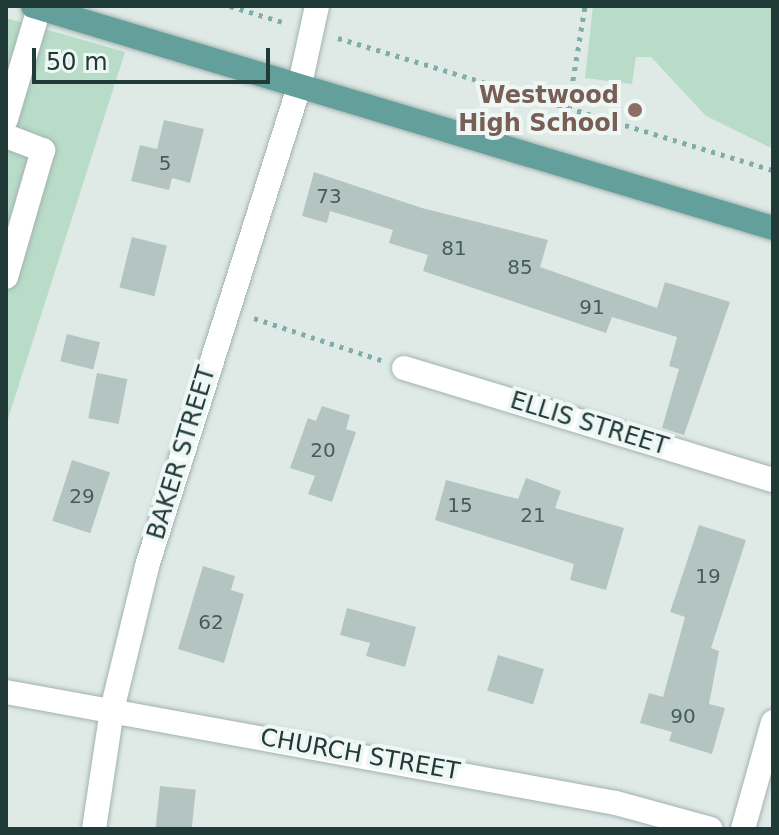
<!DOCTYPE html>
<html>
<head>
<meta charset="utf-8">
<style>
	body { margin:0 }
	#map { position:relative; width:779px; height:835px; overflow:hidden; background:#dfeae7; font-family:"DejaVu Sans",sans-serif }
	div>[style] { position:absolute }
	.green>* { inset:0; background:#b8dcc8 }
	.building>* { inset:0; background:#b4c5c1; transform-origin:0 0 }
	.path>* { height:5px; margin-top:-2.5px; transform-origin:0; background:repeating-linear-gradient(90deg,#7faea8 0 4px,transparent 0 10px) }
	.roads { filter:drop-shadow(0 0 2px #a2b2af) drop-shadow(0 0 2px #a2b2af) }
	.minor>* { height:24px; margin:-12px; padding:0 12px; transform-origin:12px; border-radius:12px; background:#fff }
	.major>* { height:24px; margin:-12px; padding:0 12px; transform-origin:12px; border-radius:12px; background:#63a09b }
	.dots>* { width:22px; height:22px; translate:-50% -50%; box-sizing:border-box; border:4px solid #eff7f5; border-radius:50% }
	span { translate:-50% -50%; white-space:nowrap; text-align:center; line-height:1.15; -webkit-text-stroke:8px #eff7f5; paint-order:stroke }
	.number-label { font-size:20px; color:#455d5a }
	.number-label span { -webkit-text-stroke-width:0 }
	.education-label { font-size:24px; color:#785e54; font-weight:700 }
	.right { translate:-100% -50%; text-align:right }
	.street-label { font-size:24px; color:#203a38 }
	.frame { position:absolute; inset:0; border:8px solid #203a38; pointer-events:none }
	.scale { position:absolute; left:32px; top:48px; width:238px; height:36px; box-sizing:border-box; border:4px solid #203a38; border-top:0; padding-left:10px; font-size:24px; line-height:28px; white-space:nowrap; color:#203a38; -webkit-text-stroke:6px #eff7f5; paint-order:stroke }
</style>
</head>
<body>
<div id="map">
	<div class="green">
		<div style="clip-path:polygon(593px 6px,773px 6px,773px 149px,706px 116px,651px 57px,636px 57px,632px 84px,585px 78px)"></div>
		<div style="clip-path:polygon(6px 18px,125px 52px,6px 425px)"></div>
	</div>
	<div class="building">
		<div style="clip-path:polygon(164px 120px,204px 129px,190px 183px,172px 178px,169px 190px,131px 181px,140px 145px,157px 149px)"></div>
		<div style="clip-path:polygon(314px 172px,422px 208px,548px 240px,540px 267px,657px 308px,665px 282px,730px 302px,684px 435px,662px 428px,679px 369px,669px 366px,677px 337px,612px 317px,606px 333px,423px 271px,428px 255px,389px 243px,393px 230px,330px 211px,327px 223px,302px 216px)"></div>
		<div style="left:132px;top:237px;width:36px;height:52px;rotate:14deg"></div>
		<div style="left:67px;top:334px;width:34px;height:28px;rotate:14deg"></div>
		<div style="left:97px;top:373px;width:31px;height:46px;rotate:11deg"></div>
		<div style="clip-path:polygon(322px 406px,350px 415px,346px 429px,356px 432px,332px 502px,308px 494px,315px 476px,290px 468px,308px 418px,316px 421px)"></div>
		<div style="left:72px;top:460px;width:40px;height:64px;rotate:18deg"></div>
		<div style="clip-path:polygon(526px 478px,561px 491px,555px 508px,624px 528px,606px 590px,570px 580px,574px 564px,435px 520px,446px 480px,518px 499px)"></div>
		<div style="clip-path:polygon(699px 525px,746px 540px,711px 648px,719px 651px,709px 704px,725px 708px,712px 754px,669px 741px,672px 732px,640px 723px,649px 693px,663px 697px,685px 617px,670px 612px)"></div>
		<div style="clip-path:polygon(203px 566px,235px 576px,231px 590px,244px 594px,224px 663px,178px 649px)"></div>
		<div style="clip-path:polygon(347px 608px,416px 627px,405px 667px,366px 656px,370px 643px,340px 635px)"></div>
		<div style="left:498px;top:655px;width:48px;height:37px;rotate:17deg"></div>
		<div style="left:160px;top:786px;width:36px;height:43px;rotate:6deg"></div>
	</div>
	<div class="path">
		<div style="left:230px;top:6px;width:59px;rotate:16.9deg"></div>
		<div style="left:338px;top:38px;width:455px;rotate:16.9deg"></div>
		<div style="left:568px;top:110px;width:105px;rotate:-80.7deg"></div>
		<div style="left:254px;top:318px;width:134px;rotate:18.3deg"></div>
	</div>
	<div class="roads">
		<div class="minor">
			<div style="left:6px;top:119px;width:116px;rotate:-73.4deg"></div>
			<div style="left:6px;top:136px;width:40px;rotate:21deg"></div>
			<div style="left:43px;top:150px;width:132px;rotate:106.2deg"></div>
			<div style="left:404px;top:368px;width:386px;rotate:16.9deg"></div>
			<div style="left:6px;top:692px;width:620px;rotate:10.31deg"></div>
			<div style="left:616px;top:803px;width:98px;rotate:15.3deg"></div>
			<div style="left:94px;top:829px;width:120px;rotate:-81.4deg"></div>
			<div style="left:112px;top:710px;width:148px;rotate:-76.3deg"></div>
			<div style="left:147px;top:566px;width:506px;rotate:-72.39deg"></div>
			<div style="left:300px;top:84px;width:80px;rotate:-77.7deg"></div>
			<div style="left:743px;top:829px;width:111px;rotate:-74.3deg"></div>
		</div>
		<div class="major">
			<div style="left:33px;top:6px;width:773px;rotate:16.7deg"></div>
		</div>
	</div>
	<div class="dots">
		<div style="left:635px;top:110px;background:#8d6e63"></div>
	</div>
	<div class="number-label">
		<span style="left:165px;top:163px">5</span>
		<span style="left:329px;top:196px">73</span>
		<span style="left:454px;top:248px">81</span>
		<span style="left:520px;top:267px">85</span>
		<span style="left:592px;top:307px">91</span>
		<span style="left:323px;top:450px">20</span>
		<span style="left:82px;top:496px">29</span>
		<span style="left:460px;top:505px">15</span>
		<span style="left:533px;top:515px">21</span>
		<span style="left:708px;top:576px">19</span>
		<span style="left:211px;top:622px">62</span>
		<span style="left:683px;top:716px">90</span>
	</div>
	<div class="education-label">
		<span class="right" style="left:619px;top:110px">Westwood<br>High School</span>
	</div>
	<div class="street-label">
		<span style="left:589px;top:424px;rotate:17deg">ELLIS STREET</span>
		<span style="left:182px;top:453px;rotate:-73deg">BAKER STREET</span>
		<span style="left:360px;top:755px;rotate:10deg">CHURCH STREET</span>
	</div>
	<div class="frame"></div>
	<div class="scale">50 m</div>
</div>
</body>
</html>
